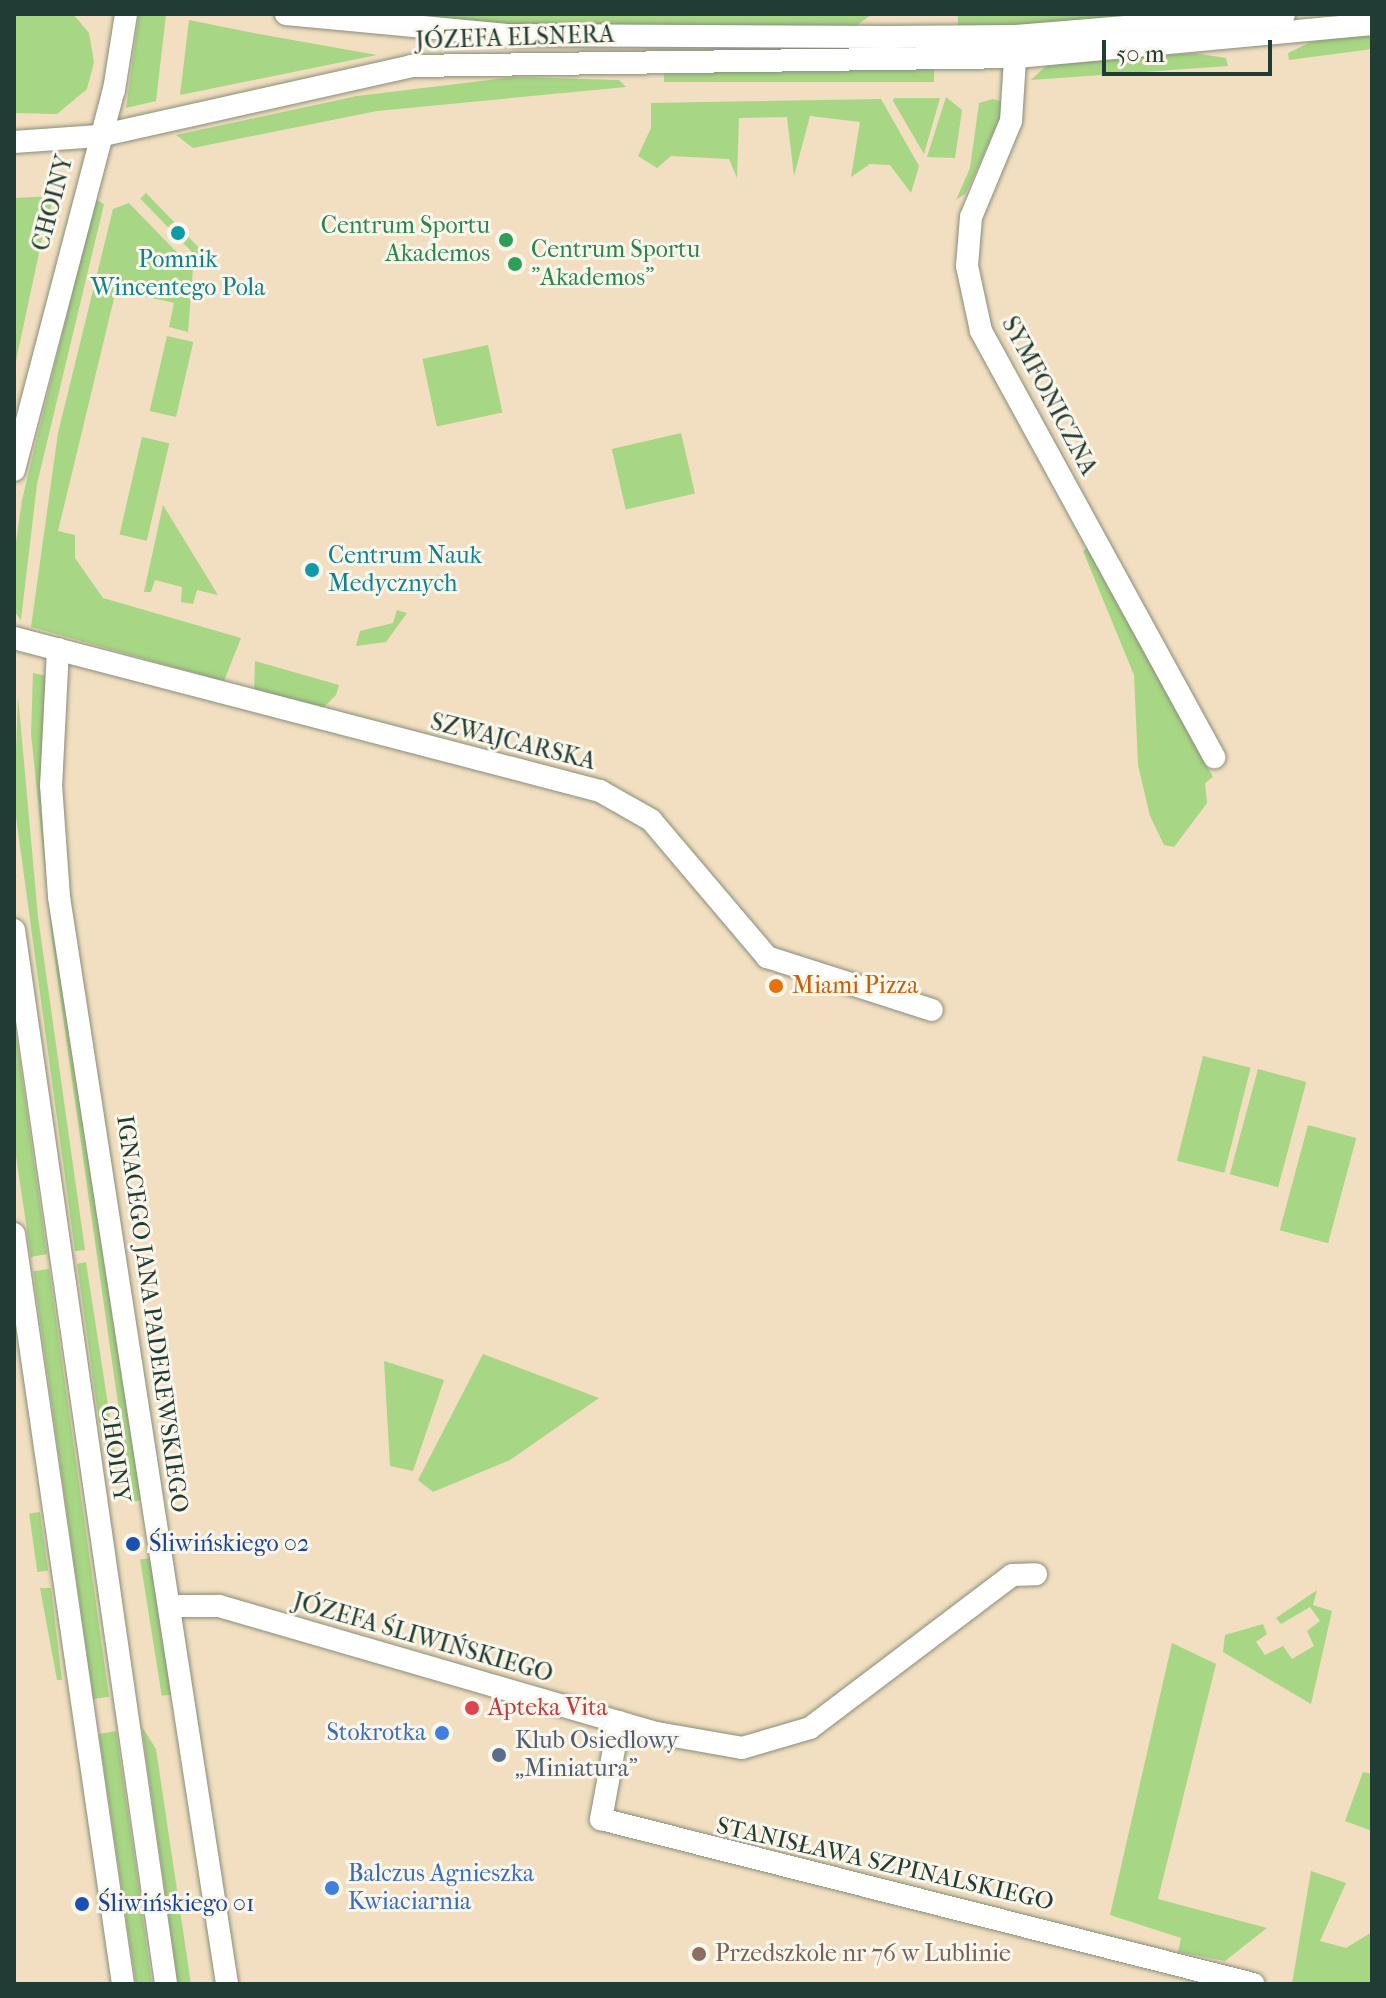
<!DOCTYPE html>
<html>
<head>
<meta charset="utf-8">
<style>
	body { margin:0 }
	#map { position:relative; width:1386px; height:1998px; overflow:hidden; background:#f2dfc1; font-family:"IM FELL French Canon",serif }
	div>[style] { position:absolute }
	.green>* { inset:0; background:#a7d684; transform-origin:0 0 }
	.roads { filter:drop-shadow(0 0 2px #888e7a) drop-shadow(0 0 2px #888e7a) }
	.minor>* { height:22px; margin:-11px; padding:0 11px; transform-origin:11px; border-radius:11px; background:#fff }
	.dots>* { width:22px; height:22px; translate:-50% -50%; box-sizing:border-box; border:4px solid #fbf7ec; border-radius:50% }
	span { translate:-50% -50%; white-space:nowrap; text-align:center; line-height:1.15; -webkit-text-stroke:6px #fbf7ec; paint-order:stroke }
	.street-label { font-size:24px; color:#1f3d34 }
	.leisure-label { font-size:24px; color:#27864d }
	.right { translate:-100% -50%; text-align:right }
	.left { translate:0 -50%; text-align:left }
	.culture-label { font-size:24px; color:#0d838f }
	.food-label { font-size:24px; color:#c56008 }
	.transit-label { font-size:24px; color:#164399 }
	.health-label { font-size:24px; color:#be3a42 }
	.shop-label { font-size:24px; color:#366cbe }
	.service-label { font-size:24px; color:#4e5e75 }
	.education-label { font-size:24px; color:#785e54 }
	.frame { position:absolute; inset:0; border:16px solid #1f3d34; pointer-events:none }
	.scale { position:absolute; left:1102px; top:40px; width:170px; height:36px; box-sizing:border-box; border:4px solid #1f3d34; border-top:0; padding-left:10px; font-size:24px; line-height:28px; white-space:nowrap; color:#1f3d34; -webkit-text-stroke:6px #fbf7ec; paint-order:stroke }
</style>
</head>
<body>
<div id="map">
	<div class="green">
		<div style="clip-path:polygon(14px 14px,73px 14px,89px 33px,94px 62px,87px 89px,57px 114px,14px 113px)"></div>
		<div style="clip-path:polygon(139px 14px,166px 15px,156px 101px,126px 108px)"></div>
		<div style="clip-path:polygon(369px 14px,638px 15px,872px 14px,852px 29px,577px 31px)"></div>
		<div style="clip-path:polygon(958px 14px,1123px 14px,1088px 23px,958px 29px)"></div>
		<div style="clip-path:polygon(189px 20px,259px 34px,377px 55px,180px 95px)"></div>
		<div style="clip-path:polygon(1372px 33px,1372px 49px,1289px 60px,1288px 53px,1311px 42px)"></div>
		<div style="clip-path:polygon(1194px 53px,1226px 58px,1228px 66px,1031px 80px,1047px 65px)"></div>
		<div style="left:934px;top:66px;width:16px;height:270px;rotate:90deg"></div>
		<div style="clip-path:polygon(515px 77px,619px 80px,626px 87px,377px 111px,193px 148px,176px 135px,357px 96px)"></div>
		<div style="clip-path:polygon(946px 97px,962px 110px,955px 158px,927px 157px)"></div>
		<div style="clip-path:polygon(894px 98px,940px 98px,924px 154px,893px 101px)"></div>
		<div style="clip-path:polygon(881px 99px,919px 166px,911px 193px,890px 165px,870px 164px,851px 177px,860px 122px,810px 116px,794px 176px,787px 117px,739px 118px,737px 178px,729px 159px,671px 156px,657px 168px,638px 156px,651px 128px,651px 103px)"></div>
		<div style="clip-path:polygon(993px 99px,1003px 102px,1000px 118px,966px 193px,956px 200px,970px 168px,979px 103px)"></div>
		<div style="left:146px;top:193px;width:88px;height:8px;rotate:46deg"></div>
		<div style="clip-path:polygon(54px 196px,42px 239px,14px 370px,14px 198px)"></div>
		<div style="clip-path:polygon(95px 199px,104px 204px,37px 484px,21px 620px,14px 611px,14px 556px,22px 500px)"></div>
		<div style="clip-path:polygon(129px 203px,193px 269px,188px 332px,169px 327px,174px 303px,116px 290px,58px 531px,75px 535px,75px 558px,103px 598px,241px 638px,224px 681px,31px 627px,58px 433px,113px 209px)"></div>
		<div style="left:167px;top:336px;width:27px;height:77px;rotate:13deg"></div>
		<div style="left:488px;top:345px;width:69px;height:67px;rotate:78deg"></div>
		<div style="left:681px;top:433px;width:62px;height:71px;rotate:77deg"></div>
		<div style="left:142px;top:437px;width:28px;height:100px;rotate:13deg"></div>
		<div style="clip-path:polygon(163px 505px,218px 595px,197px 590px,193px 604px,181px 602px,182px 587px,155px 580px,151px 592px,144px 592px)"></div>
		<div style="clip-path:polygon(1090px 546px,1213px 777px,1205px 783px,1207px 803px,1174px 847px,1164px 845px,1150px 816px,1138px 765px,1134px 675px,1083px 551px)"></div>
		<div style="clip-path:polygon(397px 610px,407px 613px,386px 642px,356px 646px,360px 631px,393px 623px)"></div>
		<div style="clip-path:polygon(255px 661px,339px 685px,336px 695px,321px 710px,254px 691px)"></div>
		<div style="clip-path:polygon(33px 673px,47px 676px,44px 731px,142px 1500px,132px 1502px,53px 947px,31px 734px)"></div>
		<div style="clip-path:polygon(18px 696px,38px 917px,85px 1250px,75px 1251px,14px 802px)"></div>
		<div style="clip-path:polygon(14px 1021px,47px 1254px,31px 1257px,14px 1143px)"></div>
		<div style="left:1203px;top:1056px;width:49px;height:108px;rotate:14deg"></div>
		<div style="left:1258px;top:1069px;width:50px;height:109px;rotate:15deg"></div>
		<div style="left:1308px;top:1125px;width:50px;height:109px;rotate:15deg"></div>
		<div style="clip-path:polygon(86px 1262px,113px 1437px,117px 1472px,101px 1436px,77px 1264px)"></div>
		<div style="left:49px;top:1269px;width:432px;height:16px;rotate:82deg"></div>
		<div style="clip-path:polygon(483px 1354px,599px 1398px,510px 1460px,433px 1492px,418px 1480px)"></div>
		<div style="clip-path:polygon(384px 1361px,444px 1380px,413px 1471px,390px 1466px)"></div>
		<div style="left:40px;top:1512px;width:59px;height:11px;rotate:82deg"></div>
		<div style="left:150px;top:1558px;width:138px;height:10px;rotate:81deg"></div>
		<div style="clip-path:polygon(40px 1588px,51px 1588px,62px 1680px,57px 1680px)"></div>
		<div style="clip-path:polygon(1317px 1590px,1313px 1605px,1332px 1611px,1311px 1704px,1223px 1652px,1225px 1635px,1263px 1624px,1267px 1634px,1256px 1642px,1265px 1655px,1283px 1646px,1292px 1659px,1314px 1646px,1307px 1631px,1320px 1621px,1310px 1607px,1281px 1624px,1276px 1618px)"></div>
		<div style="clip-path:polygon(1172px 1643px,1216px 1664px,1158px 1899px,1267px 1928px,1225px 1961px,1178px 1952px,1181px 1938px,1110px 1915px)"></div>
		<div style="clip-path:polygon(142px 1727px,156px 1749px,191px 1984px,178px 1984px)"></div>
		<div style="clip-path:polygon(116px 1731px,138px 1882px,152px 1984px,136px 1984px,99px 1734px)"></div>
		<div style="clip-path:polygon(1363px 1772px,1372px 1774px,1372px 1831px,1345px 1821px)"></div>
		<div style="clip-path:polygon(1311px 1871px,1346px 1883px,1320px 1941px,1346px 1948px,1372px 1932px,1372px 1984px,1292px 1984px)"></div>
	</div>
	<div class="roads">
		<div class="minor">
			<div style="left:286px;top:14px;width:222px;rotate:5.4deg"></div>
			<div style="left:507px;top:35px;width:381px;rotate:0.3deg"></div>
			<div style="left:888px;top:37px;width:128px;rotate:-0.4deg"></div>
			<div style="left:1016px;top:36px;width:269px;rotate:-4.7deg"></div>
			<div style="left:1016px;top:44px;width:77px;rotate:93.7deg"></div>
			<div style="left:1011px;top:121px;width:104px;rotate:112.6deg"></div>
			<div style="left:971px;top:217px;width:49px;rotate:94.7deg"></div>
			<div style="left:967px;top:266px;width:66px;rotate:77.8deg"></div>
			<div style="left:981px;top:331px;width:486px;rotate:61.3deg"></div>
			<div style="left:14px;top:142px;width:85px;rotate:-4deg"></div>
			<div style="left:99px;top:136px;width:320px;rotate:-12.6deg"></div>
			<div style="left:411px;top:66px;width:606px;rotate:-0.85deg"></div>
			<div style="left:1017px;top:57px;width:357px;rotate:-5.3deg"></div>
			<div style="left:14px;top:470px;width:393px;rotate:-75.3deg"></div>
			<div style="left:114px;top:90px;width:77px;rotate:-81deg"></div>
			<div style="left:14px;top:638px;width:606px;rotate:14.63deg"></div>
			<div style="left:600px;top:791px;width:59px;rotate:29.6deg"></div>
			<div style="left:651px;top:820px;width:180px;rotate:49.7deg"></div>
			<div style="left:767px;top:957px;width:173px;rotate:17.8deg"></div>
			<div style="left:58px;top:649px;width:136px;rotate:92.9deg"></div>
			<div style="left:51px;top:785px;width:112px;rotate:85.9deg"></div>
			<div style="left:59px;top:897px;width:1100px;rotate:81.21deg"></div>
			<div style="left:14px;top:930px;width:1065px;rotate:81.79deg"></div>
			<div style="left:14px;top:1234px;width:758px;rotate:81.73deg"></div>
			<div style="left:169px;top:1606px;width:50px"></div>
			<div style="left:219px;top:1606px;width:456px;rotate:16.2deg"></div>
			<div style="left:657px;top:1733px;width:86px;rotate:10deg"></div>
			<div style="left:742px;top:1748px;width:71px;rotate:-16.4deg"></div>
			<div style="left:810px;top:1728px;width:253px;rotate:-37.1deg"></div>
			<div style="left:1012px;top:1575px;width:24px;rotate:-2deg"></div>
			<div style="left:619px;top:1722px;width:99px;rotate:100.5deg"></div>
			<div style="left:601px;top:1819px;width:673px;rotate:14.2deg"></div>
		</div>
	</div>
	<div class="dots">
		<div style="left:178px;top:233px;background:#0f9aa8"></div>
		<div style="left:506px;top:240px;background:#2e9e5b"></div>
		<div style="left:515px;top:264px;background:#2e9e5b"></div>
		<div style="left:312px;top:570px;background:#0f9aa8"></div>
		<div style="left:776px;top:986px;background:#e8710a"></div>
		<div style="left:133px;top:1544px;background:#1a4fb4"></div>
		<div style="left:472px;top:1708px;background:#e0444e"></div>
		<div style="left:442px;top:1733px;background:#3f7fe0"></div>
		<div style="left:499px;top:1755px;background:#5c6f8a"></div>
		<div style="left:332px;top:1888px;background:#3f7fe0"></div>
		<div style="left:82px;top:1904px;background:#1a4fb4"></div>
		<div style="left:699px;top:1954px;background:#8d6e63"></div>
	</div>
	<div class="street-label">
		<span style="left:515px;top:38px;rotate:-2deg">JÓZEFA ELSNERA</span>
		<span style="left:53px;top:203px;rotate:-75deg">CHOINY</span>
		<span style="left:1049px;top:396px;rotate:62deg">SYMFONICZNA</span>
		<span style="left:513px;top:742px;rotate:14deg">SZWAJCARSKA</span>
		<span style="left:152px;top:1314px;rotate:82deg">IGNACEGO JANA PADEREWSKIEGO</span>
		<span style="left:115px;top:1454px;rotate:82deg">CHOINY</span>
		<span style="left:423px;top:1638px;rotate:16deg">JÓZEFA ŚLIWIŃSKIEGO</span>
		<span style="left:885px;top:1864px;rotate:13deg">STANISŁAWA SZPINALSKIEGO</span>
	</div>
	<div class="leisure-label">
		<span class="right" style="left:490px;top:240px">Centrum Sportu<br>Akademos</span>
		<span class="left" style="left:531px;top:264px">Centrum Sportu<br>"Akademos"</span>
	</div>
	<div class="culture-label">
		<span style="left:178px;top:274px">Pomnik<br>Wincentego Pola</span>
		<span class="left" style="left:328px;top:570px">Centrum Nauk<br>Medycznych</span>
	</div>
	<div class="food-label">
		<span class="left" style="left:792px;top:986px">Miami Pizza</span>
	</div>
	<div class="transit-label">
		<span class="left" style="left:149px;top:1544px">Śliwińskiego 02</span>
		<span class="left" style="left:98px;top:1904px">Śliwińskiego 01</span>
	</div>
	<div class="health-label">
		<span class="left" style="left:488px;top:1708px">Apteka Vita</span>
	</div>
	<div class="shop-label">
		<span class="right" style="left:426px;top:1733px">Stokrotka</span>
		<span class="left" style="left:348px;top:1888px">Balczus Agnieszka<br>Kwiaciarnia</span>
	</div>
	<div class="service-label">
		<span class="left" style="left:515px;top:1755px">Klub Osiedlowy<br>„Miniatura”</span>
	</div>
	<div class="education-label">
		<span class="left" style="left:715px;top:1954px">Przedszkole nr 76 w Lublinie</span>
	</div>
	<div class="frame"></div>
	<div class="scale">50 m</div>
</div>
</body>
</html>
